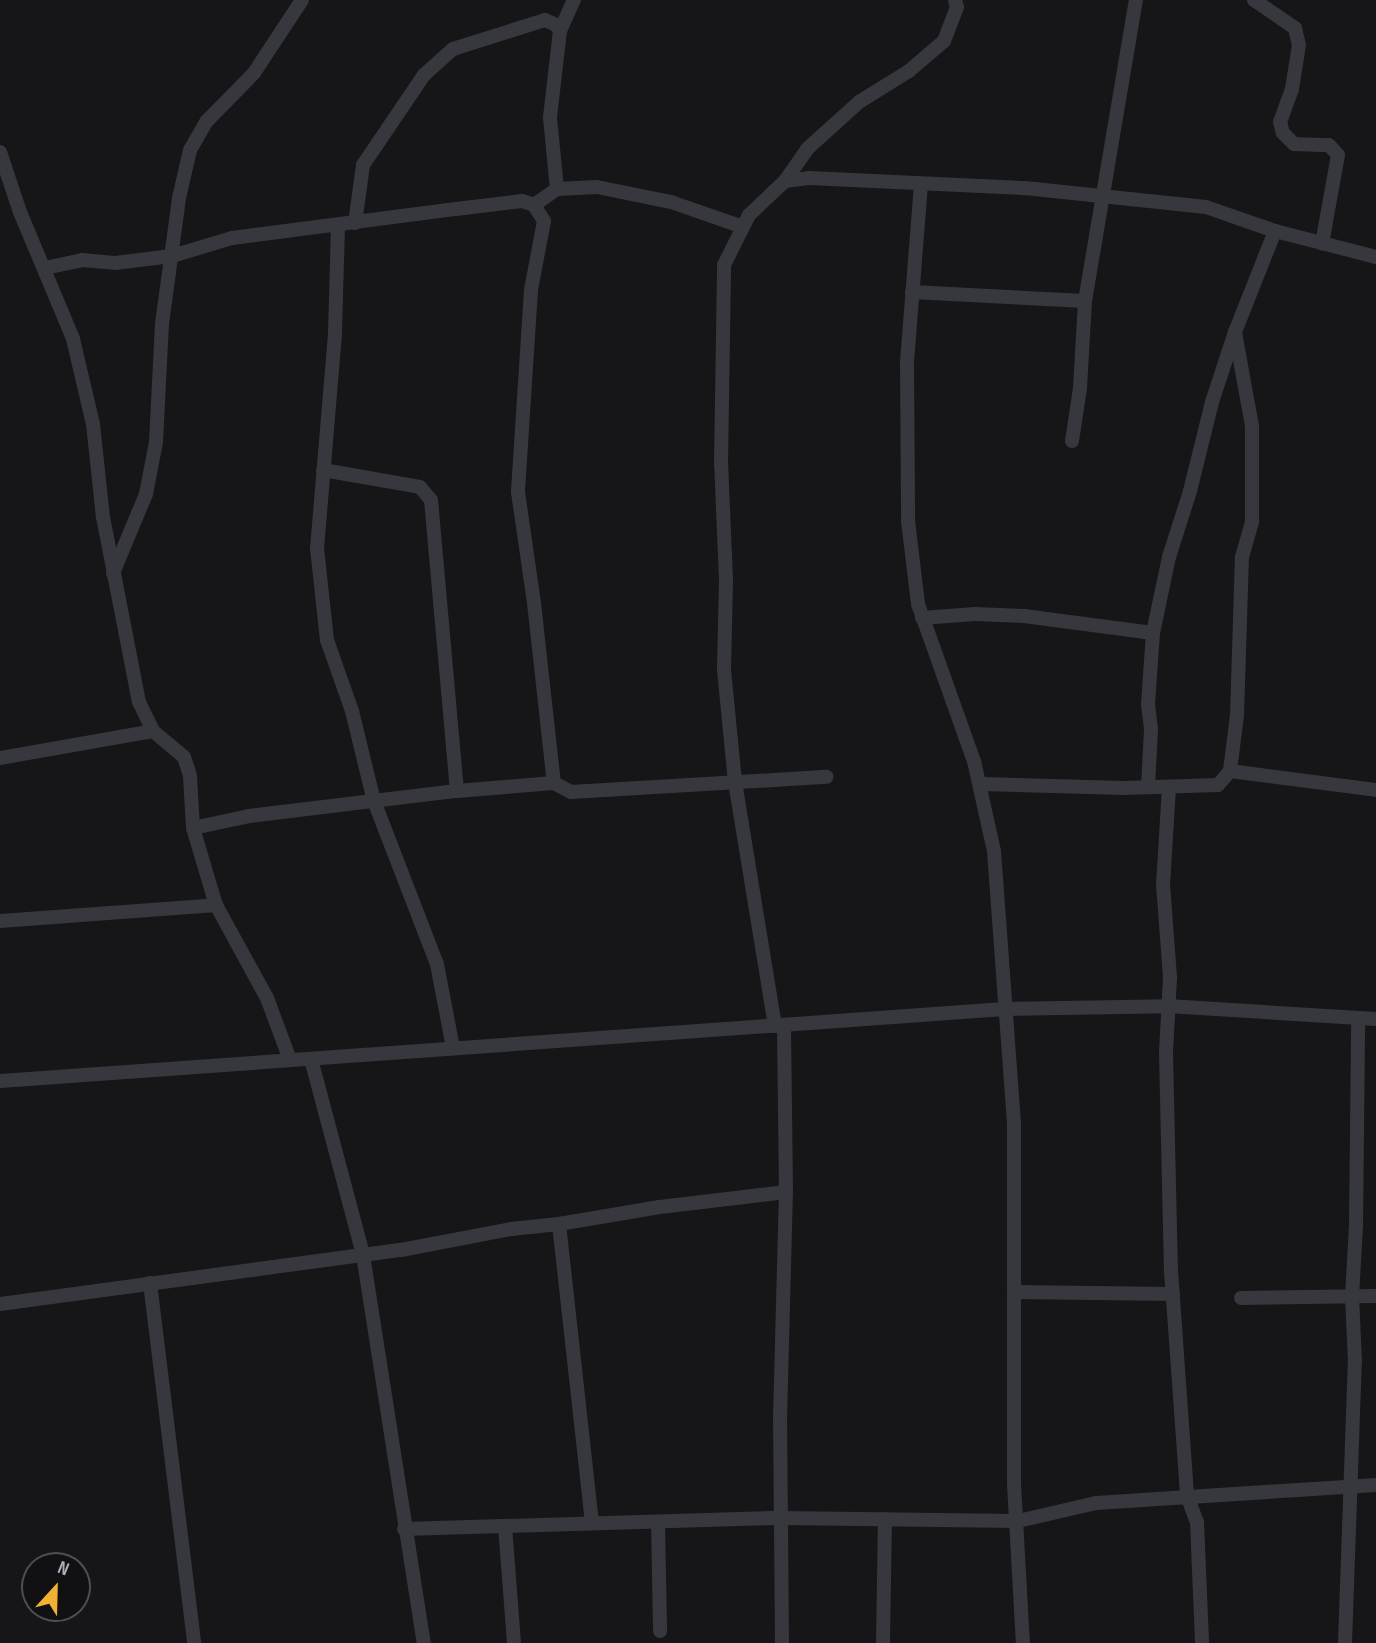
<!DOCTYPE html>
<html>
<head>
<meta charset="utf-8">
<style>
	body { margin:0 }
	#map { position:relative; width:1376px; height:1643px; overflow:hidden; background:#161618; font-family:"Sofia Sans Condensed",sans-serif }
	div>[style] { position:absolute }
	.minor>* { height:14px; margin:-7px; padding:0 7px; transform-origin:7px; border-radius:7px; background:#37383d }
	span { translate:-50% -50%; white-space:nowrap; text-align:center; line-height:1.15; -webkit-text-stroke:6px #111113; paint-order:stroke }
	.north { position:absolute; left:21px; top:1552px; width:70px; height:70px; box-sizing:border-box; background:#111113; border:2px solid #4d4f55; border-radius:50%; rotate:22deg; font-size:19px; font-weight:700; line-height:28px; text-align:center; color:#a8adb8 }
	.north::after { content:''; display:block; margin:auto; width:24px; height:32px; background:#f2b134; clip-path:polygon(50% 0,100% 100%,50% 72%,0 100%) }
</style>
</head>
<body>
<div id="map">
	<div class="minor">
		<div style="left:1254px;top:0;width:50px;rotate:34.3deg"></div>
		<div style="left:1295px;top:28px;width:17px;rotate:77deg"></div>
		<div style="left:1299px;top:45px;width:45px;rotate:99deg"></div>
		<div style="left:1292px;top:89px;width:35px;rotate:110deg"></div>
		<div style="left:1280px;top:122px;width:11px;rotate:75deg"></div>
		<div style="left:1283px;top:133px;width:16px;rotate:45deg"></div>
		<div style="left:1294px;top:144px;width:35px;rotate:2deg"></div>
		<div style="left:1329px;top:145px;width:13px;rotate:48deg"></div>
		<div style="left:1338px;top:155px;width:90px;rotate:100.2deg"></div>
		<div style="left:0;top:152px;width:63px;rotate:71.6deg"></div>
		<div style="left:20px;top:212px;width:138px;rotate:67.3deg"></div>
		<div style="left:73px;top:339px;width:87px;rotate:76.8deg"></div>
		<div style="left:93px;top:424px;width:94px;rotate:83.9deg"></div>
		<div style="left:103px;top:517px;width:188px;rotate:79deg"></div>
		<div style="left:139px;top:702px;width:32px;rotate:64deg"></div>
		<div style="left:153px;top:731px;width:40px;rotate:40deg"></div>
		<div style="left:184px;top:757px;width:20px;rotate:72deg"></div>
		<div style="left:190px;top:776px;width:52px;rotate:86.7deg"></div>
		<div style="left:193px;top:828px;width:80px;rotate:73.4deg"></div>
		<div style="left:216px;top:905px;width:106px;rotate:61.3deg"></div>
		<div style="left:267px;top:998px;width:66px;rotate:69.6deg"></div>
		<div style="left:785px;top:181px;width:39px;rotate:-55deg"></div>
		<div style="left:807px;top:149px;width:70px;rotate:-42.1deg"></div>
		<div style="left:859px;top:102px;width:59px;rotate:-31.8deg"></div>
		<div style="left:909px;top:71px;width:46px;rotate:-40.6deg"></div>
		<div style="left:944px;top:41px;width:36px;rotate:-69deg"></div>
		<div style="left:957px;top:7px;width:7px;rotate:-106deg"></div>
		<div style="left:921px;top:184px;width:179px;rotate:94.5deg"></div>
		<div style="left:907px;top:362px;width:159px;rotate:89.6deg"></div>
		<div style="left:908px;top:521px;width:84px;rotate:83.1deg"></div>
		<div style="left:918px;top:604px;width:167px;rotate:70.4deg"></div>
		<div style="left:974px;top:761px;width:92px;rotate:77.5deg"></div>
		<div style="left:994px;top:851px;width:272px;rotate:85.8deg"></div>
		<div style="left:1014px;top:1122px;width:362px;rotate:90deg"></div>
		<div style="left:1014px;top:1484px;width:159px;rotate:86.8deg"></div>
		<div style="left:557px;top:189px;width:72px;rotate:-95.6deg"></div>
		<div style="left:550px;top:117px;width:87px;rotate:-83.4deg"></div>
		<div style="left:560px;top:31px;width:34px;rotate:-66deg"></div>
		<div style="left:534px;top:205px;width:28px;rotate:-35deg"></div>
		<div style="left:557px;top:189px;width:40px;rotate:-2.9deg"></div>
		<div style="left:597px;top:187px;width:76px;rotate:11.5deg"></div>
		<div style="left:671px;top:202px;width:76px;rotate:19.1deg"></div>
		<div style="left:355px;top:223px;width:59px;rotate:-82.1deg"></div>
		<div style="left:363px;top:165px;width:109px;rotate:-55.9deg"></div>
		<div style="left:424px;top:75px;width:39px;rotate:-42deg"></div>
		<div style="left:453px;top:49px;width:96px;rotate:-17.5deg"></div>
		<div style="left:545px;top:20px;width:12px;rotate:24deg"></div>
		<div style="left:556px;top:25px;width:7px;rotate:56deg"></div>
		<div style="left:338px;top:225px;width:109px;rotate:91.6deg"></div>
		<div style="left:335px;top:334px;width:215px;rotate:94.8deg"></div>
		<div style="left:317px;top:548px;width:93px;rotate:83.8deg"></div>
		<div style="left:327px;top:640px;width:75px;rotate:70.6deg"></div>
		<div style="left:352px;top:711px;width:93px;rotate:76.3deg"></div>
		<div style="left:374px;top:801px;width:175px;rotate:68.9deg"></div>
		<div style="left:437px;top:964px;width:86px;rotate:79.2deg"></div>
		<div style="left:45px;top:268px;width:38px;rotate:-12deg"></div>
		<div style="left:82px;top:260px;width:33px;rotate:5deg"></div>
		<div style="left:115px;top:263px;width:57px;rotate:-7deg"></div>
		<div style="left:172px;top:256px;width:63px;rotate:-16.7deg"></div>
		<div style="left:232px;top:238px;width:226px;rotate:-7.4deg"></div>
		<div style="left:456px;top:209px;width:66px;rotate:-6.9deg"></div>
		<div style="left:522px;top:201px;width:13px;rotate:18deg"></div>
		<div style="left:534px;top:205px;width:19px;rotate:58deg"></div>
		<div style="left:544px;top:221px;width:70px;rotate:100.7deg"></div>
		<div style="left:531px;top:290px;width:202px;rotate:93.7deg"></div>
		<div style="left:518px;top:492px;width:112px;rotate:81.8deg"></div>
		<div style="left:534px;top:603px;width:181px;rotate:83.7deg"></div>
		<div style="left:912px;top:292px;width:173px;rotate:3deg"></div>
		<div style="left:1072px;top:441px;width:54px;rotate:-81.4deg"></div>
		<div style="left:1080px;top:388px;width:87px;rotate:-86.7deg"></div>
		<div style="left:1085px;top:301px;width:305px;rotate:-80.4deg"></div>
		<div style="left:323px;top:470px;width:98px;rotate:9.9deg"></div>
		<div style="left:420px;top:487px;width:17px;rotate:50deg"></div>
		<div style="left:431px;top:500px;width:292px;rotate:84.9deg"></div>
		<div style="left:113px;top:573px;width:86px;rotate:-67.3deg"></div>
		<div style="left:146px;top:494px;width:53px;rotate:-79.1deg"></div>
		<div style="left:156px;top:442px;width:118px;rotate:-87.1deg"></div>
		<div style="left:162px;top:324px;width:127px;rotate:-82.3deg"></div>
		<div style="left:179px;top:198px;width:49px;rotate:-77.1deg"></div>
		<div style="left:190px;top:150px;width:34px;rotate:-60deg"></div>
		<div style="left:207px;top:121px;width:67px;rotate:-45.6deg"></div>
		<div style="left:254px;top:73px;width:87px;rotate:-56.7deg"></div>
		<div style="left:922px;top:618px;width:53px;rotate:-4.3deg"></div>
		<div style="left:975px;top:614px;width:49px;rotate:2.3deg"></div>
		<div style="left:1024px;top:616px;width:130px;rotate:7.5deg"></div>
		<div style="left:0;top:758px;width:155px;rotate:-10deg"></div>
		<div style="left:1230px;top:771px;width:147px;rotate:7.4deg"></div>
		<div style="left:981px;top:784px;width:143px;rotate:1.6deg"></div>
		<div style="left:1124px;top:788px;width:94px;rotate:-1.8deg"></div>
		<div style="left:1218px;top:785px;width:18px;rotate:-49deg"></div>
		<div style="left:1230px;top:771px;width:56px;rotate:-82.9deg"></div>
		<div style="left:1237px;top:715px;width:158px;rotate:-88.2deg"></div>
		<div style="left:1242px;top:557px;width:37px;rotate:-74deg"></div>
		<div style="left:1252px;top:521px;width:95px;rotate:-90deg"></div>
		<div style="left:1252px;top:426px;width:96px;rotate:-100.3deg"></div>
		<div style="left:1148px;top:787px;width:58px;rotate:-87deg"></div>
		<div style="left:1151px;top:729px;width:25px;rotate:-97deg"></div>
		<div style="left:1148px;top:704px;width:71px;rotate:-86deg"></div>
		<div style="left:1153px;top:633px;width:78px;rotate:-78.1deg"></div>
		<div style="left:1169px;top:557px;width:69px;rotate:-72.3deg"></div>
		<div style="left:1190px;top:491px;width:92px;rotate:-76.1deg"></div>
		<div style="left:1212px;top:402px;width:74px;rotate:-71.8deg"></div>
		<div style="left:1235px;top:332px;width:109px;rotate:-68.4deg"></div>
		<div style="left:1169px;top:787px;width:97px;rotate:93.5deg"></div>
		<div style="left:1163px;top:884px;width:94px;rotate:85.7deg"></div>
		<div style="left:1170px;top:978px;width:75px;rotate:93.1deg"></div>
		<div style="left:1166px;top:1053px;width:218px;rotate:88.7deg"></div>
		<div style="left:1171px;top:1271px;width:225px;rotate:85.9deg"></div>
		<div style="left:1187px;top:1495px;width:29px;rotate:70deg"></div>
		<div style="left:1197px;top:1522px;width:121px;rotate:87.6deg"></div>
		<div style="left:193px;top:828px;width:57px;rotate:-12.1deg"></div>
		<div style="left:249px;top:816px;width:209px;rotate:-6.9deg"></div>
		<div style="left:457px;top:791px;width:97px;rotate:-4.7deg"></div>
		<div style="left:554px;top:783px;width:19px;rotate:28deg"></div>
		<div style="left:571px;top:792px;width:256px;rotate:-3.4deg"></div>
		<div style="left:0;top:921px;width:217px;rotate:-4.2deg"></div>
		<div style="left:775px;top:1026px;width:247px;rotate:-99.3deg"></div>
		<div style="left:735px;top:782px;width:114px;rotate:-95.6deg"></div>
		<div style="left:724px;top:669px;width:89px;rotate:-88.7deg"></div>
		<div style="left:726px;top:580px;width:117px;rotate:-92.4deg"></div>
		<div style="left:721px;top:463px;width:198px;rotate:-89.1deg"></div>
		<div style="left:724px;top:265px;width:56px;rotate:-63.4deg"></div>
		<div style="left:749px;top:215px;width:50px;rotate:-43.4deg"></div>
		<div style="left:785px;top:181px;width:24px;rotate:-7deg"></div>
		<div style="left:809px;top:178px;width:216px;rotate:2.7deg"></div>
		<div style="left:1025px;top:188px;width:182px;rotate:6deg"></div>
		<div style="left:1206px;top:207px;width:73px;rotate:19.2deg"></div>
		<div style="left:1275px;top:231px;width:104px;rotate:14.4deg"></div>
		<div style="left:311px;top:1059px;width:203px;rotate:75.1deg"></div>
		<div style="left:363px;top:1255px;width:393px;rotate:81.1deg"></div>
		<div style="left:0;top:1081px;width:1007px;rotate:-4.1deg"></div>
		<div style="left:1004px;top:1009px;width:164px;rotate:-1deg"></div>
		<div style="left:1168px;top:1006px;width:208px;rotate:3.6deg"></div>
		<div style="left:559px;top:1224px;width:102px;rotate:-9.6deg"></div>
		<div style="left:660px;top:1207px;width:127px;rotate:-6.8deg"></div>
		<div style="left:150px;top:1283px;width:363px;rotate:83deg"></div>
		<div style="left:1014px;top:1292px;width:159px;rotate:0.7deg"></div>
		<div style="left:1241px;top:1298px;width:135px;rotate:-0.8deg"></div>
		<div style="left:0;top:1304px;width:405px;rotate:-7.7deg"></div>
		<div style="left:401px;top:1250px;width:112px;rotate:-10.8deg"></div>
		<div style="left:511px;top:1229px;width:48px;rotate:-5.9deg"></div>
		<div style="left:559px;top:1224px;width:301px;rotate:83.7deg"></div>
		<div style="left:658px;top:1522px;width:109px;rotate:88.9deg"></div>
		<div style="left:505px;top:1526px;width:117px;rotate:85.6deg"></div>
		<div style="left:404px;top:1529px;width:376px;rotate:-1.7deg"></div>
		<div style="left:780px;top:1518px;width:238px;rotate:0.7deg"></div>
		<div style="left:1018px;top:1521px;width:80px;rotate:-13deg"></div>
		<div style="left:1096px;top:1503px;width:281px;rotate:-3.7deg"></div>
		<div style="left:782px;top:1643px;width:224px;rotate:-90.5deg"></div>
		<div style="left:780px;top:1419px;width:227px;rotate:-88.5deg"></div>
		<div style="left:786px;top:1192px;width:167px;rotate:-90.7deg"></div>
		<div style="left:883px;top:1643px;width:124px;rotate:-89.1deg"></div>
		<div style="left:1345px;top:1643px;width:281px;rotate:-88deg"></div>
		<div style="left:1355px;top:1362px;width:65px;rotate:-92.6deg"></div>
		<div style="left:1352px;top:1297px;width:72px;rotate:-86.8deg"></div>
		<div style="left:1356px;top:1225px;width:207px;rotate:-89.4deg"></div>
	</div>
	<div class="north">N</div>
</div>
</body>
</html>
